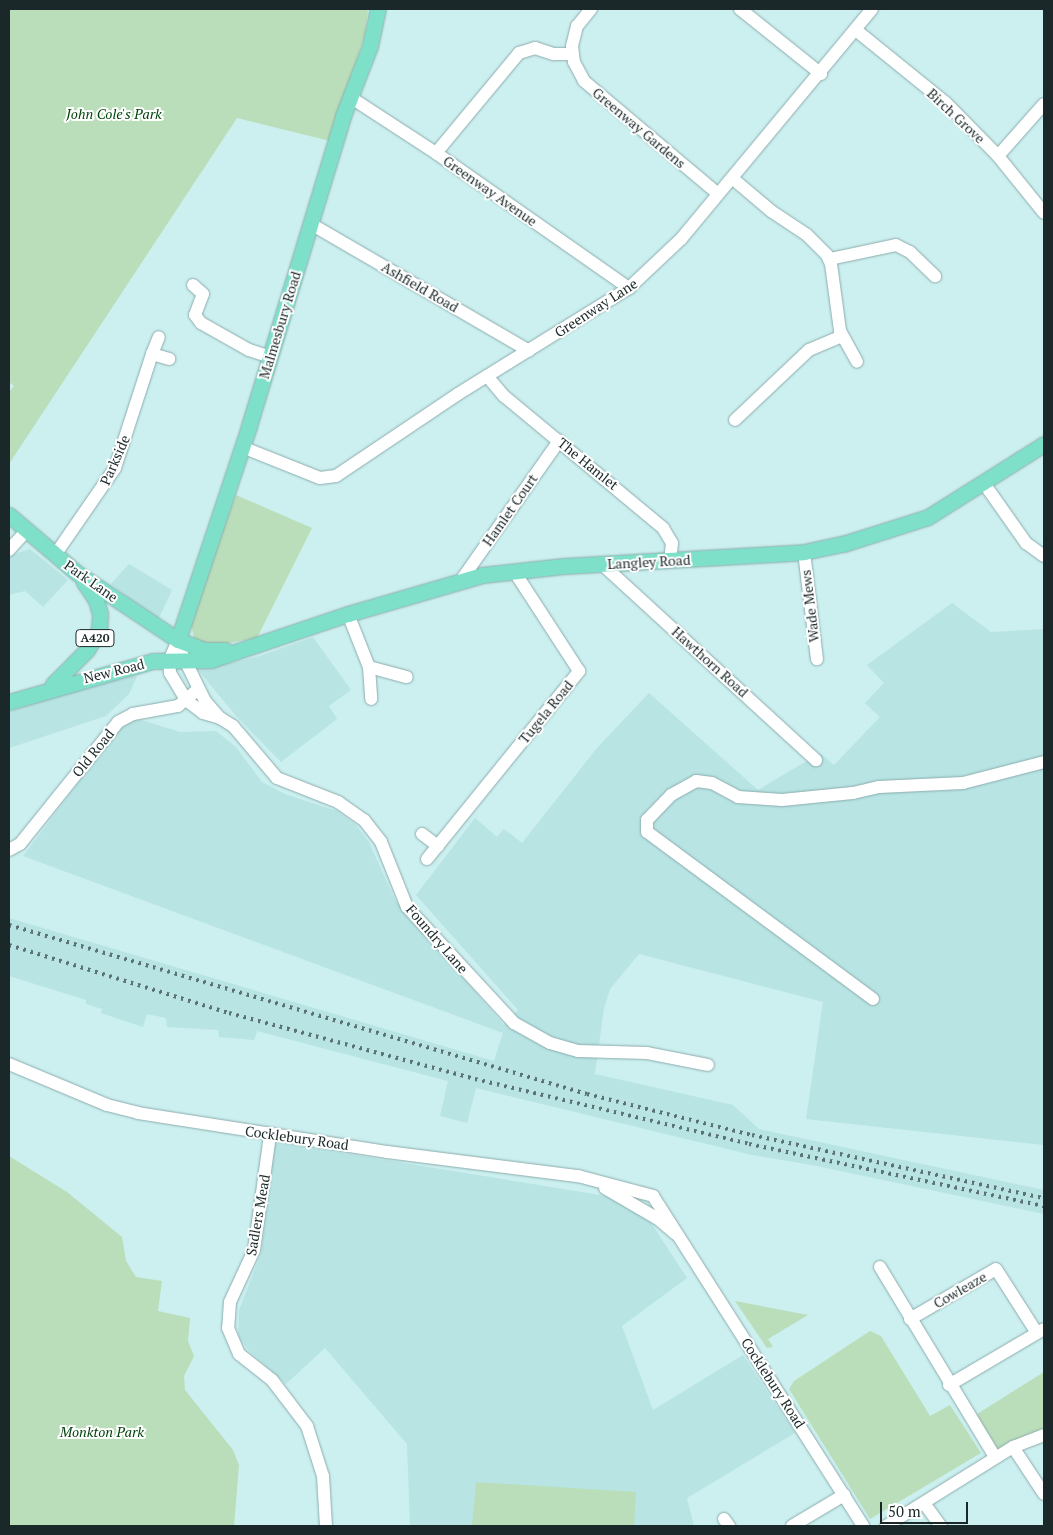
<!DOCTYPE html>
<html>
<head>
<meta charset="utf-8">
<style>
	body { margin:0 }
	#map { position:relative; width:1053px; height:1535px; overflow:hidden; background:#ccefef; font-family:"PT Serif",serif }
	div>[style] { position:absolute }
	.built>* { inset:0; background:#b8e4e4 }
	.green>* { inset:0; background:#badeba }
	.roads { filter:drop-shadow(0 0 1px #8cacad) drop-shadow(0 0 1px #8cacad) }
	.minor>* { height:12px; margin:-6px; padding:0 6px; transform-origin:6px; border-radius:6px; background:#fff }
	.major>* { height:15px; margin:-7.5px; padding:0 7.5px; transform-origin:7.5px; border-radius:7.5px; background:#7ee0c8 }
	.rail>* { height:4px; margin-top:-2px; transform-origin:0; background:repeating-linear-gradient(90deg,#5d7373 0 2.5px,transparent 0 7.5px) }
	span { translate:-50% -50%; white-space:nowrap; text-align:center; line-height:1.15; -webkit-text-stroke:4px #fff; paint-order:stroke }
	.shield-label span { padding:1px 4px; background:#fff; border:1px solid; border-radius:4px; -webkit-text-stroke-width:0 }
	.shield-label { font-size:12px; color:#1b2829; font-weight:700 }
	.park-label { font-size:14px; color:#00430c; font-style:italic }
	.street-label { font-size:14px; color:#1b2829 }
	.frame { position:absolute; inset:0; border:10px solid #1b2829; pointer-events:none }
	.scale { position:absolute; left:880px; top:1502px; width:88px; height:22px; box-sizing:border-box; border:2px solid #1b2829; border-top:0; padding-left:6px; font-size:15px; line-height:18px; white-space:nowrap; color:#1b2829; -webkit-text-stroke:4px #fff; paint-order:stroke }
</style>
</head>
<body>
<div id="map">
	<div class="built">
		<div style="clip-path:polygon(30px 549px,68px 580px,43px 607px,25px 591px,9px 595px,9px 556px)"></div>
		<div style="clip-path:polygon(129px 564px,172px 590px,158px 620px,111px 584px)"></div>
		<div style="clip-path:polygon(952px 603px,991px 632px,1044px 629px,1044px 1145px,806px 1119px,823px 1002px,639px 954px,610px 989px,604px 1008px,595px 1074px,733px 1105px,759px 1129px,1044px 1190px,1044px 1214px,812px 1165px,752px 1155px,476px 1088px,467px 1123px,440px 1116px,448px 1081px,257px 1031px,254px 1040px,219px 1037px,218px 1030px,167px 1027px,166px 1018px,147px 1014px,143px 1027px,101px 1013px,102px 1009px,86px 1004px,86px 1000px,9px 976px,9px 918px,494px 1061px,503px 1033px,23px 856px,121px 726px,138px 719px,180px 732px,216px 731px,236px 747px,262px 782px,285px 794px,337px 811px,355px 824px,369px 842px,395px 900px,504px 1025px,518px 1010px,416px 895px,475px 818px,497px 837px,504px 829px,522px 843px,597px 748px,649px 693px,758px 790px,820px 753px,834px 765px,880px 717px,865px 703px,884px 683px,867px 665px)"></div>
		<div style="clip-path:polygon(313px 637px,351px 690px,329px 706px,337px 719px,281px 762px,237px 717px,198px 670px,260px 656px)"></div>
		<div style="clip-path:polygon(116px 676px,137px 676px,129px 694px,106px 716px,9px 748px,9px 712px)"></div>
		<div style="clip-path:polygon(275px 1142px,612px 1197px,648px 1218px,687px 1278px,622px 1326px,653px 1410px,743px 1355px,795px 1433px,687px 1498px,694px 1526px,410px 1526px,407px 1444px,325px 1348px,286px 1384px,247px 1349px,238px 1335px,239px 1310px,261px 1254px)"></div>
	</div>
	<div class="green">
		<div style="clip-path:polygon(9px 9px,368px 9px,365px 34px,330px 141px,237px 118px,9px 464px,9px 392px,14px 386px,9px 382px)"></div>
		<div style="clip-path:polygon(236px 495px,312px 528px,257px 638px,211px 646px,194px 638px,190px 620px)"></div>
		<div style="clip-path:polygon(9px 1156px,67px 1192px,122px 1237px,126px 1261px,136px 1277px,162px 1281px,158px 1311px,190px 1318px,188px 1341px,194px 1356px,184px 1376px,185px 1390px,233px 1450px,239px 1465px,234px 1526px,9px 1526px)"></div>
		<div style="clip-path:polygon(735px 1301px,808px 1315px,768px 1339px,773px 1347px,767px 1348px)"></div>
		<div style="clip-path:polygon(870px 1331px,881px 1336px,930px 1416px,950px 1405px,981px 1453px,870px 1519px,789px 1389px,794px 1381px)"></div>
		<div style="clip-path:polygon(1044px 1372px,1044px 1428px,996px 1452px,974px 1416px)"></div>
		<div style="clip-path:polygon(476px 1482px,636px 1492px,634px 1526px,472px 1526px)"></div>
	</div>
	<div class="roads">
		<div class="minor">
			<div style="left:591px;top:9px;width:22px;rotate:129deg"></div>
			<div style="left:577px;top:26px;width:21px;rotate:104deg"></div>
			<div style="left:572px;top:46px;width:16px;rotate:83deg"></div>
			<div style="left:574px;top:62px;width:21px;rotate:62deg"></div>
			<div style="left:584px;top:81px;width:175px;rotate:40.1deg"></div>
			<div style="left:740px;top:9px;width:104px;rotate:38.7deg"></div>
			<div style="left:857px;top:31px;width:114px;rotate:39deg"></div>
			<div style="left:946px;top:103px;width:74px;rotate:45.5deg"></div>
			<div style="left:998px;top:156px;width:73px;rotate:51.1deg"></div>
			<div style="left:350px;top:97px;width:103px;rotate:33.1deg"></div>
			<div style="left:436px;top:153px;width:236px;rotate:35deg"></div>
			<div style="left:436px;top:153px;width:130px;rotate:-50.3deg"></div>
			<div style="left:519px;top:53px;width:17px;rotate:-17deg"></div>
			<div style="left:535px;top:48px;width:20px;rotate:18deg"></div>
			<div style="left:554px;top:54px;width:18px"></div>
			<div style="left:998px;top:156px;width:69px;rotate:-48.5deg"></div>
			<div style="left:732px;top:178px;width:51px;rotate:40.2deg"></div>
			<div style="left:771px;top:211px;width:43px;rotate:33.7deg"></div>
			<div style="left:807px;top:235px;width:28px;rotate:45deg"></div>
			<div style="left:827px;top:255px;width:10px;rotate:66deg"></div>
			<div style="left:831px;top:264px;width:68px;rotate:82.3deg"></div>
			<div style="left:840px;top:331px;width:35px;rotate:61deg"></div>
			<div style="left:311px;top:224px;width:252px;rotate:30.2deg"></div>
			<div style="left:830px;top:259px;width:67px;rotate:-12deg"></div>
			<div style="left:896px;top:245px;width:16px;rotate:27deg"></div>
			<div style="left:910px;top:252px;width:35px;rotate:44deg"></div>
			<div style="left:193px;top:285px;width:13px;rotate:42deg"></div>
			<div style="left:203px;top:294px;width:22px;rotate:111deg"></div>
			<div style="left:195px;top:315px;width:10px;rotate:53deg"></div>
			<div style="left:201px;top:323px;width:55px;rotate:29.4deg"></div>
			<div style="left:249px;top:350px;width:22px;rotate:18deg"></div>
			<div style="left:152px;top:354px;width:18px;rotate:-68deg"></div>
			<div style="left:487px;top:376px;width:26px;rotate:50deg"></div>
			<div style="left:504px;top:396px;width:207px;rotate:39.7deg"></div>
			<div style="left:663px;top:528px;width:17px;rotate:59deg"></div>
			<div style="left:672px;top:543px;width:18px;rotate:96deg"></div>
			<div style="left:735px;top:420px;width:102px;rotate:-43.4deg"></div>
			<div style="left:809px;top:350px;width:36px;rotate:-23deg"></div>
			<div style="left:242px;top:447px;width:84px;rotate:21.7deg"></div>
			<div style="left:320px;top:478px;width:16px;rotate:-7deg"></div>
			<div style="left:336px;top:476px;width:147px;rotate:-33.9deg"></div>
			<div style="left:458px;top:394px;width:201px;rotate:-31.8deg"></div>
			<div style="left:629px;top:288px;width:71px;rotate:-43.3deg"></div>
			<div style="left:681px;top:239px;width:299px;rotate:-50.3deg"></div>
			<div style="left:983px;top:482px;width:75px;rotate:54.8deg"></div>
			<div style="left:1026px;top:543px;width:22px;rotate:36deg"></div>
			<div style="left:9px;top:550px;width:25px;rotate:-48deg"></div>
			<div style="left:804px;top:552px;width:108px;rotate:83.1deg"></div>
			<div style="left:55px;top:555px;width:106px;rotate:-55.4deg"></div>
			<div style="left:115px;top:468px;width:120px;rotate:-72deg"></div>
			<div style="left:152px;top:354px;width:18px;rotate:16deg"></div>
			<div style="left:603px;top:565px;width:289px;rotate:42.5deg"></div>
			<div style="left:462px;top:579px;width:169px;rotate:-54.9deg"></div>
			<div style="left:348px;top:614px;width:57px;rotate:68.4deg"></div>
			<div style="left:369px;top:667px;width:39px;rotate:15deg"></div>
			<div style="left:178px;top:640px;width:23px;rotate:113deg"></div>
			<div style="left:169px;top:661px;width:12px;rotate:85deg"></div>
			<div style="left:170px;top:673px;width:31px;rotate:59deg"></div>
			<div style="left:186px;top:700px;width:21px;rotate:37deg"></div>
			<div style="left:203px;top:713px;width:18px;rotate:16deg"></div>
			<div style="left:220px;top:718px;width:15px;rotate:32deg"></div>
			<div style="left:233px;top:726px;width:68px;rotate:49.8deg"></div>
			<div style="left:277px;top:778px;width:66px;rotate:21.5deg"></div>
			<div style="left:338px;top:802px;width:32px;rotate:35deg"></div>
			<div style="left:364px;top:820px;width:28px;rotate:52deg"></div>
			<div style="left:381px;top:842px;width:70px;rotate:68.2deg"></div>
			<div style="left:407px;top:907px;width:158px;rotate:47.3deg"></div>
			<div style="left:514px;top:1023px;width:41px;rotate:29.1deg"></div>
			<div style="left:550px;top:1043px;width:29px;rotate:16deg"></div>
			<div style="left:578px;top:1051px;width:69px;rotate:1.7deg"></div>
			<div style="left:647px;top:1053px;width:62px;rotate:11.1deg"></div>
			<div style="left:181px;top:652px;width:55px;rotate:63.9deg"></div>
			<div style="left:205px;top:701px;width:23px;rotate:49deg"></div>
			<div style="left:369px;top:667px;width:32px;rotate:86deg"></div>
			<div style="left:422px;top:834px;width:20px;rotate:37deg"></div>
			<div style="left:9px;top:850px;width:13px;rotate:-29deg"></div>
			<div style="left:20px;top:844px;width:156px;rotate:-51.2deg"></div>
			<div style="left:118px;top:722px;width:17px;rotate:-28deg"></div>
			<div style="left:133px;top:714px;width:46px;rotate:-10.1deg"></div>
			<div style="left:178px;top:706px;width:26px;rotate:-40deg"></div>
			<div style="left:427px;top:859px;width:242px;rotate:-51deg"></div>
			<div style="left:579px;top:671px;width:119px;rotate:-123deg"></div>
			<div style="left:873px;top:999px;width:281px;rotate:-143.5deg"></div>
			<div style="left:647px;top:832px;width:12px;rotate:-90deg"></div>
			<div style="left:647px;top:820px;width:35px;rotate:-46deg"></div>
			<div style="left:671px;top:795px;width:29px;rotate:-29deg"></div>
			<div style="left:696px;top:781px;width:16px;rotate:7deg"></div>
			<div style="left:712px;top:783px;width:30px;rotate:28deg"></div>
			<div style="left:738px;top:797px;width:44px;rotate:3.9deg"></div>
			<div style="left:782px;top:800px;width:71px;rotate:-5.6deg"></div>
			<div style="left:853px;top:793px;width:27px;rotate:-13deg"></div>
			<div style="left:879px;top:787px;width:84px;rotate:-2.7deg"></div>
			<div style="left:963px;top:783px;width:84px;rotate:-14.5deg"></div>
			<div style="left:9px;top:1064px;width:106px;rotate:22.7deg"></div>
			<div style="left:107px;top:1105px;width:32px;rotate:14deg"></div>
			<div style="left:138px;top:1113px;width:252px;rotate:8.9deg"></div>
			<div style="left:387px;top:1152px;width:193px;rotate:7.2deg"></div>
			<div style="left:578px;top:1176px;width:78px;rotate:14.9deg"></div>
			<div style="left:653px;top:1196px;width:391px;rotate:57.5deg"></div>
			<div style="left:270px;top:1135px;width:116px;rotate:97.9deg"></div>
			<div style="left:254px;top:1250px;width:57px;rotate:114.8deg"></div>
			<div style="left:230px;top:1302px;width:26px;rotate:94deg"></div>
			<div style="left:228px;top:1328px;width:28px;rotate:67deg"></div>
			<div style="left:239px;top:1354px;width:42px;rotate:38.2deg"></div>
			<div style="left:272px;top:1380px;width:58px;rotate:52.7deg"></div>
			<div style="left:307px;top:1426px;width:52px;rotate:72.3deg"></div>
			<div style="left:323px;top:1476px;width:50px;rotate:86.6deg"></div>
			<div style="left:605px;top:1188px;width:61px;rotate:30.3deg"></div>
			<div style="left:658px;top:1219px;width:23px;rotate:40deg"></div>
			<div style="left:880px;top:1267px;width:222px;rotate:58.8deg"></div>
			<div style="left:910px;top:1319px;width:99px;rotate:-30.2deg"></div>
			<div style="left:996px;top:1269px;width:76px;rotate:57.4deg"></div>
			<div style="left:949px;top:1385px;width:110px;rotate:-30.5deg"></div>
			<div style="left:1013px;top:1447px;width:56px;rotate:56.6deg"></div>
			<div style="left:924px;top:1503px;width:29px;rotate:54deg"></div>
			<div style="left:724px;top:1519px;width:9px;rotate:54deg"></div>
			<div style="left:792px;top:1526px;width:61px;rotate:-30.8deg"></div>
			<div style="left:886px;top:1526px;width:150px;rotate:-31.9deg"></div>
			<div style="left:1013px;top:1447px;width:33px;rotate:-21deg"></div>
		</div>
		<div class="major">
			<div style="left:9px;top:515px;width:89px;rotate:40.5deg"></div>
			<div style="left:77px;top:573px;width:121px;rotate:33.6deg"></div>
			<div style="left:178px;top:640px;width:28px;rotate:21deg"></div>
			<div style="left:204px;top:650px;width:21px"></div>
			<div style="left:178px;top:640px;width:225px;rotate:-71.6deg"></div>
			<div style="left:249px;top:426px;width:324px;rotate:-73.1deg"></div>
			<div style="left:343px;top:116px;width:75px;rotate:-68.9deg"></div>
			<div style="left:370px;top:46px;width:38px;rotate:-78deg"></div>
			<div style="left:53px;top:684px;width:48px;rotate:-45deg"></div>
			<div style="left:87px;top:650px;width:23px;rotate:-59deg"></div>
			<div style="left:99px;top:630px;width:16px;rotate:-86deg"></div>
			<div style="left:100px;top:614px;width:15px;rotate:-106deg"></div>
			<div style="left:96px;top:600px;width:22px;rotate:-124deg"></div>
			<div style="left:9px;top:702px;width:150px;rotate:-15.9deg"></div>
			<div style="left:153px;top:661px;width:58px;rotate:-1deg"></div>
			<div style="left:211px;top:660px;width:145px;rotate:-18.6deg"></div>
			<div style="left:348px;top:614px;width:140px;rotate:-16.2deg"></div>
			<div style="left:482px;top:575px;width:82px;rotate:-6.3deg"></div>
			<div style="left:564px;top:566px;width:240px;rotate:-3.3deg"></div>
			<div style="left:804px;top:552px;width:40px;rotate:-12deg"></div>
			<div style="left:843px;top:544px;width:89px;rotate:-17.6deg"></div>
			<div style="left:928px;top:517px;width:137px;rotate:-32.2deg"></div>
		</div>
	</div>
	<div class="rail">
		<div style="left:9px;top:925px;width:602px;rotate:16.3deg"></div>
		<div style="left:587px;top:1094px;width:170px;rotate:14deg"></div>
		<div style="left:752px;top:1135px;width:299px;rotate:12.2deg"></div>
		<div style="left:9px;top:945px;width:230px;rotate:17.2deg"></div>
		<div style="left:229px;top:1013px;width:255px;rotate:15deg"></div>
		<div style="left:475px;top:1079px;width:282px;rotate:13.3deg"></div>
		<div style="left:749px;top:1144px;width:301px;rotate:11.9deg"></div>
	</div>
	<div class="shield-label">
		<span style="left:95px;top:638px">A420</span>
	</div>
	<div class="park-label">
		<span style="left:114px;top:114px">John Cole's Park</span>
		<span style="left:102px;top:1432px">Monkton Park</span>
	</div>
	<div class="street-label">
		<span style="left:956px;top:116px;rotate:43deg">Birch Grove</span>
		<span style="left:639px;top:128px;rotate:40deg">Greenway Gardens</span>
		<span style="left:490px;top:191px;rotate:35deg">Greenway Avenue</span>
		<span style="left:420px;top:287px;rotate:30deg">Ashfield Road</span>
		<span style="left:596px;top:308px;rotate:-33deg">Greenway Lane</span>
		<span style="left:280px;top:325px;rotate:-73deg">Malmesbury Road</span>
		<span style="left:115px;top:460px;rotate:-66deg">Parkside</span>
		<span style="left:588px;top:464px;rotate:39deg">The Hamlet</span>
		<span style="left:510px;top:510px;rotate:-55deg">Hamlet Court</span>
		<span style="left:649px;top:562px;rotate:-3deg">Langley Road</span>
		<span style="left:91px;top:581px;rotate:35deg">Park Lane</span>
		<span style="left:810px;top:606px;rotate:-97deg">Wade Mews</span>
		<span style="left:710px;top:662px;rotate:42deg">Hawthorn Road</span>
		<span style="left:114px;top:671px;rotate:-14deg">New Road</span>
		<span style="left:546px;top:712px;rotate:-51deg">Tugela Road</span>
		<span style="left:93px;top:753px;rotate:-51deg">Old Road</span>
		<span style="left:437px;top:939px;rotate:49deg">Foundry Lane</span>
		<span style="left:297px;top:1138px;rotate:8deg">Cocklebury Road</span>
		<span style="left:258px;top:1215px;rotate:-80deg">Sadlers Mead</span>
		<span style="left:960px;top:1290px;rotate:-30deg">Cowleaze</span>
		<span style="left:773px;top:1383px;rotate:57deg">Cocklebury Road</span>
	</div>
	<div class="frame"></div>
	<div class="scale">50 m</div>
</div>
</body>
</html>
